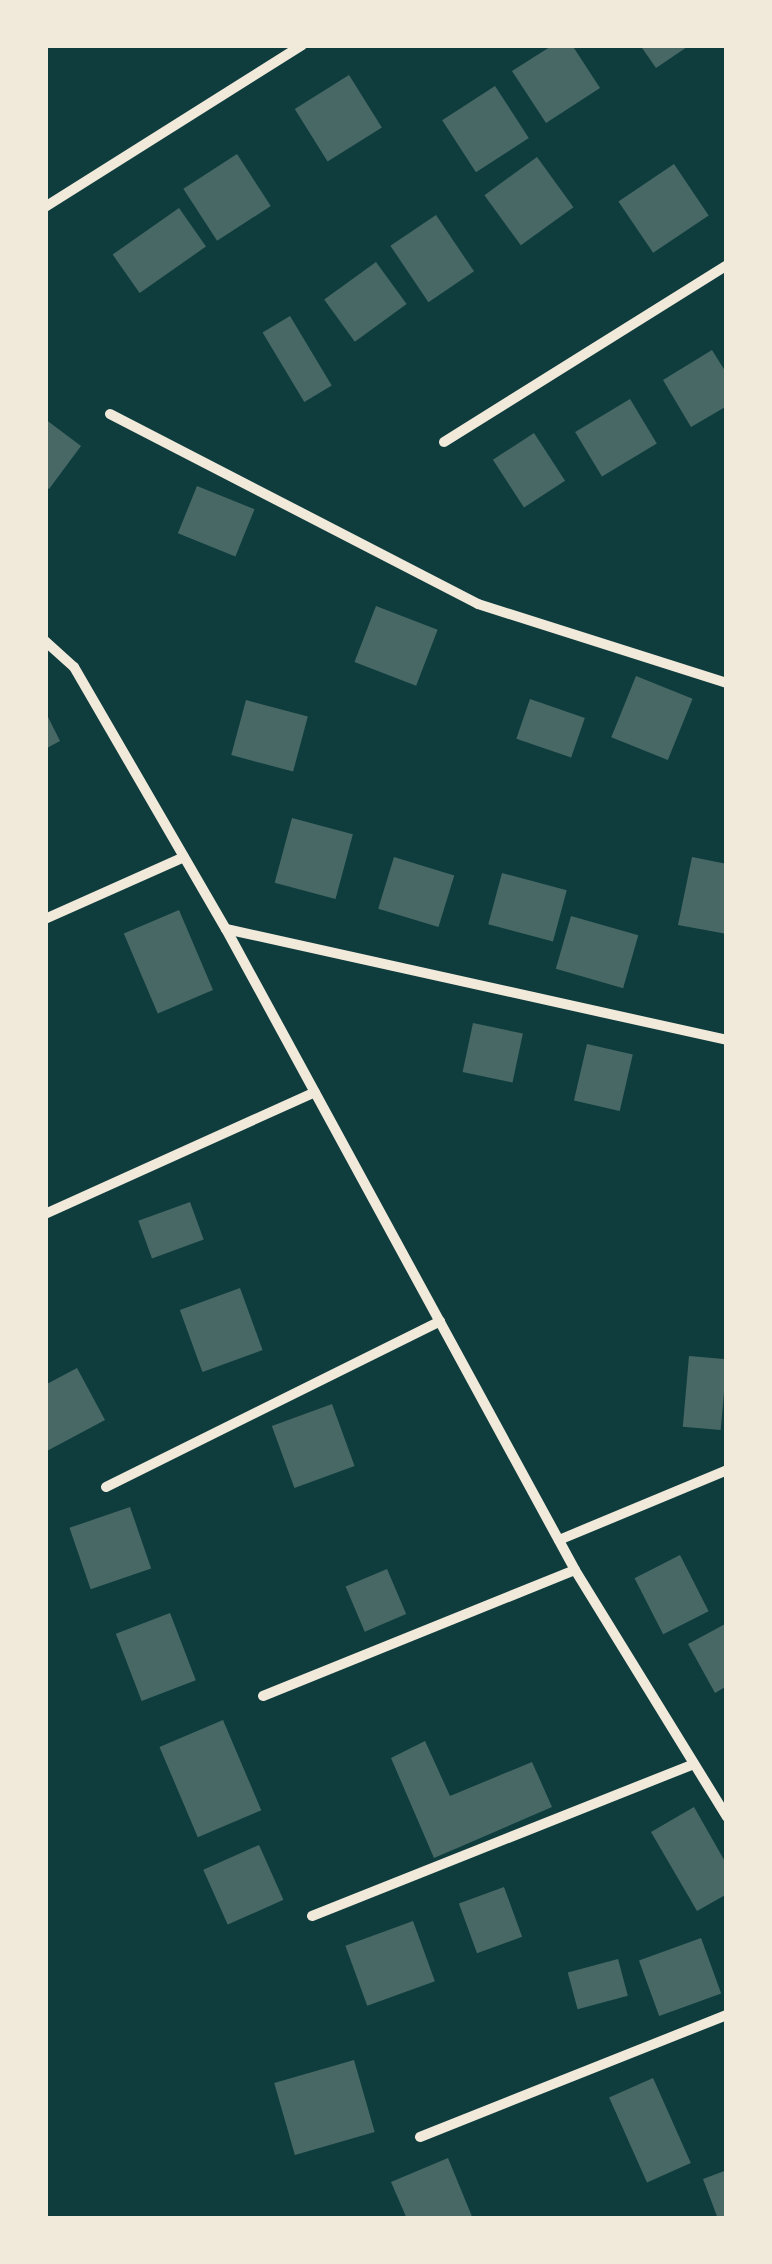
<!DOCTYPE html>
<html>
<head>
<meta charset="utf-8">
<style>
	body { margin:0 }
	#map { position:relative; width:772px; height:2264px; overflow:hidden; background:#0f3d3e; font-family:"Work Sans",sans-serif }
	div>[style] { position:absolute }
	.building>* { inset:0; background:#486865; transform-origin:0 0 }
	.minor>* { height:10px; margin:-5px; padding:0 5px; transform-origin:5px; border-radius:5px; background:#f1e9da }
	span { translate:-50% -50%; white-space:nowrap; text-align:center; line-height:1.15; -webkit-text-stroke:9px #f1e9da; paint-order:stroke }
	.frame { position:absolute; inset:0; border:48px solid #f1e9da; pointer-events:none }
</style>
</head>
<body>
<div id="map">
	<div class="building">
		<div style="clip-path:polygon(553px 45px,572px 45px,600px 88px,546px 123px,512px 71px)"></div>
		<div style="clip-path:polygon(640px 45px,690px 45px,656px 68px)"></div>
		<div style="left:349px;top:75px;width:62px;height:64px;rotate:58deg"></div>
		<div style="left:495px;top:86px;width:62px;height:63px;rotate:57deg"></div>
		<div style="left:237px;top:154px;width:62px;height:64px;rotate:57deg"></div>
		<div style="left:537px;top:157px;width:62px;height:65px;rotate:54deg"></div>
		<div style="left:674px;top:164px;width:62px;height:67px;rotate:56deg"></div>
		<div style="left:179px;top:208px;width:47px;height:81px;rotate:55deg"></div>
		<div style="left:436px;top:215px;width:68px;height:55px;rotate:56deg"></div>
		<div style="left:376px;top:262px;width:52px;height:64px;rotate:54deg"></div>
		<div style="left:290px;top:316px;width:81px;height:32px;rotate:59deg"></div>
		<div style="clip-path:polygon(712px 350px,727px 374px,727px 406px,691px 427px,663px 380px)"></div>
		<div style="left:630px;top:399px;width:52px;height:64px;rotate:59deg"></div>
		<div style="clip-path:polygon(45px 419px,81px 446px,49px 489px,45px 486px)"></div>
		<div style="left:534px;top:433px;width:57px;height:49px;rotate:57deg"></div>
		<div style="left:197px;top:486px;width:62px;height:51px;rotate:22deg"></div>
		<div style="left:376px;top:606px;width:66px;height:60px;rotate:21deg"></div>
		<div style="left:636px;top:676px;width:61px;height:66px;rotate:22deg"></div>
		<div style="left:530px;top:699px;width:58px;height:42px;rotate:19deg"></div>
		<div style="left:246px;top:700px;width:64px;height:57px;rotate:15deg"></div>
		<div style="clip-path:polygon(45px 711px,60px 741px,47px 748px,45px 744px)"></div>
		<div style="left:292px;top:818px;width:63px;height:67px;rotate:15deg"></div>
		<div style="left:394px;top:857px;width:63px;height:54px;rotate:17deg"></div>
		<div style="clip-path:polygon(692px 857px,727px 864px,727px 934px,678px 925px)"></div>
		<div style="left:502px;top:873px;width:67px;height:53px;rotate:15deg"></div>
		<div style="left:179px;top:910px;width:87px;height:60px;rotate:67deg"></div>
		<div style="left:571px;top:916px;width:70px;height:55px;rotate:16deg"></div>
		<div style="left:473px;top:1023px;width:51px;height:50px;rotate:12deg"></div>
		<div style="left:587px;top:1044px;width:47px;height:58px;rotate:13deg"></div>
		<div style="left:190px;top:1202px;width:40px;height:55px;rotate:70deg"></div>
		<div style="left:240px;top:1288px;width:66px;height:64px;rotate:70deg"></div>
		<div style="left:689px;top:1356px;width:38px;height:71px;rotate:5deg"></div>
		<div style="clip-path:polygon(77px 1368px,105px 1420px,45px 1452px,45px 1385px)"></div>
		<div style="left:332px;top:1404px;width:66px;height:64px;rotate:70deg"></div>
		<div style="left:130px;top:1507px;width:65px;height:64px;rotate:71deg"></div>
		<div style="left:680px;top:1555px;width:63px;height:51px;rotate:63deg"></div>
		<div style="left:387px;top:1569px;width:49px;height:45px;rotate:67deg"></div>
		<div style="left:170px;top:1613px;width:72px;height:58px;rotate:69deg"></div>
		<div style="clip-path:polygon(727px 1623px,727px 1686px,715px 1693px,688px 1644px)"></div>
		<div style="left:223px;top:1720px;width:98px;height:69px;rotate:67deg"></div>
		<div style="clip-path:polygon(425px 1741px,450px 1796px,532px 1762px,552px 1807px,434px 1858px,391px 1758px)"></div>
		<div style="clip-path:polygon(694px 1807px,727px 1865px,727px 1894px,697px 1911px,651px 1832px)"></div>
		<div style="left:259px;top:1845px;width:60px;height:61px;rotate:66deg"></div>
		<div style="left:504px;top:1887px;width:53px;height:48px;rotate:70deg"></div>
		<div style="left:413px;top:1921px;width:64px;height:72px;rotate:70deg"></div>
		<div style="left:701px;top:1938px;width:59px;height:66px;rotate:70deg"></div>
		<div style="left:618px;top:1959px;width:38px;height:52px;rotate:75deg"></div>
		<div style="left:354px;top:2060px;width:75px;height:83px;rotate:74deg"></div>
		<div style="left:653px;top:2078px;width:93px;height:48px;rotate:66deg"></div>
		<div style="clip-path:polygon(448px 2158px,473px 2219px,407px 2219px,391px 2182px)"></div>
		<div style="clip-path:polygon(727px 2170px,727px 2219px,718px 2219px,703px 2179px)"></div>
	</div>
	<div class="minor">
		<div style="left:45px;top:207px;width:304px;rotate:-32.2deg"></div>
		<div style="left:110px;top:414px;width:414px;rotate:27.3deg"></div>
		<div style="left:478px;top:604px;width:261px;rotate:17.6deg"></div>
		<div style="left:444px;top:442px;width:334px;rotate:-32deg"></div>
		<div style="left:45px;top:641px;width:39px;rotate:42deg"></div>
		<div style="left:74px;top:667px;width:303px;rotate:59.9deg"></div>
		<div style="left:226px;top:929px;width:730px;rotate:61.43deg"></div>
		<div style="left:575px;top:1570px;width:290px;rotate:58.4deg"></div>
		<div style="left:45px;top:919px;width:152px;rotate:-24deg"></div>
		<div style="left:226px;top:929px;width:513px;rotate:12.49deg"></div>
		<div style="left:45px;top:1214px;width:296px;rotate:-24.3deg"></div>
		<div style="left:106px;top:1487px;width:373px;rotate:-26.4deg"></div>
		<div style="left:559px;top:1540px;width:182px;rotate:-22.6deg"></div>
		<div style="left:263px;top:1696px;width:336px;rotate:-22deg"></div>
		<div style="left:312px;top:1916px;width:411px;rotate:-21.7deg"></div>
		<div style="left:420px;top:2137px;width:330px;rotate:-21.7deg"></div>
	</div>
	<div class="frame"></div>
</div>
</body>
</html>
